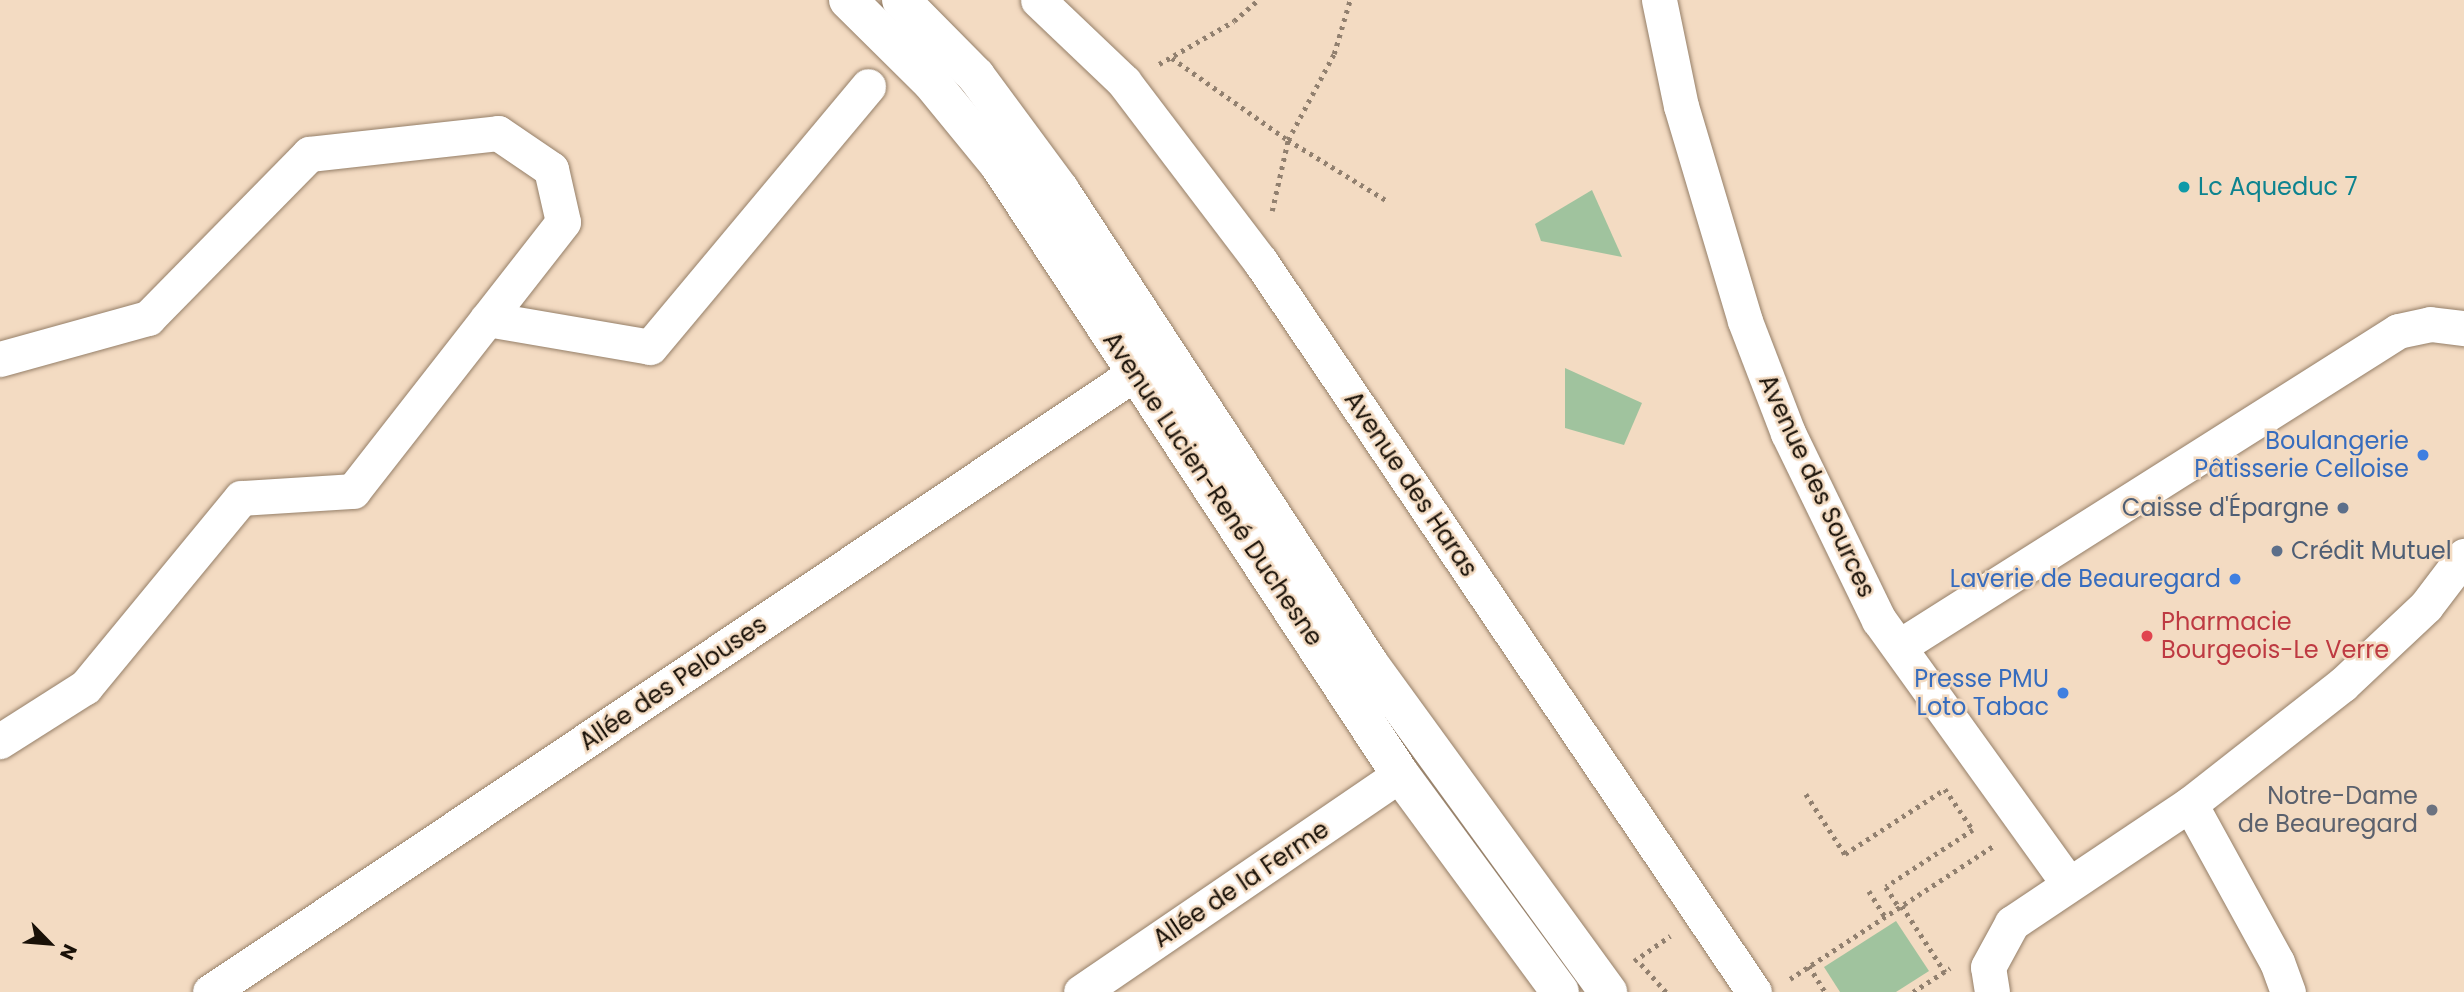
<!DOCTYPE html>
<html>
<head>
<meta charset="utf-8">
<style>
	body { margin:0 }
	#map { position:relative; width:2464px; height:992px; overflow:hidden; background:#f3dbc2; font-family:Poppins,sans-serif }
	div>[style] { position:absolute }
	.green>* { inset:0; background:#a0c39e }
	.path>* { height:4.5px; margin-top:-2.25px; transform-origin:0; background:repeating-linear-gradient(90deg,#91806f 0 3.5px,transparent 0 8.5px) }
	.roads { filter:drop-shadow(0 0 2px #957f68) drop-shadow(0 0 2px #957f68) }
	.minor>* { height:35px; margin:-17.5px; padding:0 17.5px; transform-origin:17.5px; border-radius:17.5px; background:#fff }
	.secondary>* { height:38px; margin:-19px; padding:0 19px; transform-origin:19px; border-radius:19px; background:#fff }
	.dots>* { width:19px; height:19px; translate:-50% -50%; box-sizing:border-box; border:4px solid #f3dbc2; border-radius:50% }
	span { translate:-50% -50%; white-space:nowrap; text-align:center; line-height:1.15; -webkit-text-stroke:5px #f3dbc2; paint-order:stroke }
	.culture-label { font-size:24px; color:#0d838f }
	.left { translate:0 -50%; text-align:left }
	.shop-label { font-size:24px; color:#366cbe }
	.right { translate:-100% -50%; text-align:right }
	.street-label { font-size:24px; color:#191108 }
	.service-label { font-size:24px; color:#4e5e75 }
	.health-label { font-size:24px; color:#be3a42 }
	.worship-label { font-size:24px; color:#5b616d }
	.north { position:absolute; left:14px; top:908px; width:70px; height:70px; -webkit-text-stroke:5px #f3dbc2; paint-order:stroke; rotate:115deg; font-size:19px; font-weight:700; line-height:28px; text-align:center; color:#191108 }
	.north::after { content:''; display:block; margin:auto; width:24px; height:32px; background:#191108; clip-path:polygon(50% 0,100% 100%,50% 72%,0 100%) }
</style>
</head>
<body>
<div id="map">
	<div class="green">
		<div style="clip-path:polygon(1592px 190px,1622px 257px,1541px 241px,1535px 224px)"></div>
		<div style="clip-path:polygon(1565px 368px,1642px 403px,1624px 445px,1565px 428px)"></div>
		<div style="clip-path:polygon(1896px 921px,1929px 971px,1896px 992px,1840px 992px,1824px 967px)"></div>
	</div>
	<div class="path">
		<div style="left:1172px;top:58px;width:142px;rotate:35.3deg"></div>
		<div style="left:1288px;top:140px;width:116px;rotate:31.6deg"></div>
		<div style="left:1159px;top:64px;width:86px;rotate:-29.8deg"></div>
		<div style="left:1234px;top:21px;width:32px;rotate:-41deg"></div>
		<div style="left:1272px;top:211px;width:73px;rotate:-77.3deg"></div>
		<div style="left:1288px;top:140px;width:98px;rotate:-61.9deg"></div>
		<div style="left:1334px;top:54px;width:56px;rotate:-73.5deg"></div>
		<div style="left:1806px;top:794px;width:72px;rotate:57deg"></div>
		<div style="left:1845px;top:854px;width:119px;rotate:-33deg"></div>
		<div style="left:1945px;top:789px;width:50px;rotate:55.7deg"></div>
		<div style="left:1973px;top:830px;width:104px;rotate:146.8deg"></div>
		<div style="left:1886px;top:887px;width:24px;rotate:57deg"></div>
		<div style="left:1869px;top:891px;width:31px;rotate:58deg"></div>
		<div style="left:1902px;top:906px;width:79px;rotate:56.9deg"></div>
		<div style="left:1634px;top:961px;width:44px;rotate:-34.8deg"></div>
		<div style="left:1641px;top:964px;width:38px;rotate:48deg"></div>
		<div style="left:1809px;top:966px;width:31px;rotate:58deg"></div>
		<div style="left:1790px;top:979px;width:243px;rotate:-33.2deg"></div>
		<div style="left:1913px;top:992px;width:44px;rotate:-33deg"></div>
	</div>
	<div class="roads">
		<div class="minor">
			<div style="left:1038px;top:0;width:119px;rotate:43.6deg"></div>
			<div style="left:1124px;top:82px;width:225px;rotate:52.8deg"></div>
			<div style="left:1260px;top:261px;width:882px;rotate:55.95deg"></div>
			<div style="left:1659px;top:0;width:108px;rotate:78.3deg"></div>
			<div style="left:1681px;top:106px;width:224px;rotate:73.4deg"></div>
			<div style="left:1745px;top:321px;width:120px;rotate:69deg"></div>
			<div style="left:1788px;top:433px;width:208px;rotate:64.1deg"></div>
			<div style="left:1879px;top:620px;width:324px;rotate:54.3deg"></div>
			<div style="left:487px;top:319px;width:165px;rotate:9.7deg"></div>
			<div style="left:650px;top:347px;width:340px;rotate:-50.1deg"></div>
			<div style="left:0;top:359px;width:154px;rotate:-15.5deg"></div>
			<div style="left:148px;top:318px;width:230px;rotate:-45.5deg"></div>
			<div style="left:309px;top:154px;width:190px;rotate:-6.3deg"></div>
			<div style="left:498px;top:133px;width:64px;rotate:34.2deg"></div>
			<div style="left:551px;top:169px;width:54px;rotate:77.2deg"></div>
			<div style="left:563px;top:222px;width:341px;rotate:128deg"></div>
			<div style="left:353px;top:491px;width:112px;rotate:176.4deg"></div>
			<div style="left:241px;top:498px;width:245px;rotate:129.5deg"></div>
			<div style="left:85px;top:687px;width:101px;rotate:147.6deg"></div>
			<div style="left:1900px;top:646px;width:589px;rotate:-32.31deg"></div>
			<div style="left:2398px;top:331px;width:33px;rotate:-12deg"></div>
			<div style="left:2430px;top:324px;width:34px;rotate:7deg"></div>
			<div style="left:2190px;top:804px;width:180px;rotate:61.2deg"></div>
			<div style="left:2277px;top:962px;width:32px;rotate:70deg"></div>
			<div style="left:210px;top:992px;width:1113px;rotate:-33.79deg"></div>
			<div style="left:1081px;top:992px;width:386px;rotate:-34.3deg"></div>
			<div style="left:1992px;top:992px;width:25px;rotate:-99deg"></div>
			<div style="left:1988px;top:967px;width:50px;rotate:-61.4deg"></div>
			<div style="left:2012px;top:923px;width:214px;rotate:-33.8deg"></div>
			<div style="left:2190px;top:804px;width:193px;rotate:-38.1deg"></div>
			<div style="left:2342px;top:685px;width:115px;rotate:-43.2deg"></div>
			<div style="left:2426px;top:606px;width:63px;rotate:-52.8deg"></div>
		</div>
		<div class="secondary">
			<div style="left:848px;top:0;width:117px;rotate:44.7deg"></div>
			<div style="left:931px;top:82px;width:107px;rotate:50.7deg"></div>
			<div style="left:999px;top:165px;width:729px;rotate:56.64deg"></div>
			<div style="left:1400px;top:774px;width:270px;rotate:53.7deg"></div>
			<div style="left:901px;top:0;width:107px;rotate:45.4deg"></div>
			<div style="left:976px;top:76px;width:142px;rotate:53.6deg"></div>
			<div style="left:1060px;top:190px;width:565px;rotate:56.84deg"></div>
			<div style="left:1369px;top:663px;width:407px;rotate:54deg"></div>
		</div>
	</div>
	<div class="dots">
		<div style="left:2184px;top:187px;background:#0f9aa8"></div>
		<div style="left:2423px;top:455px;background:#3f7fe0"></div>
		<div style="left:2343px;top:508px;background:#5c6f8a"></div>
		<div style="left:2277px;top:551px;background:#5c6f8a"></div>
		<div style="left:2235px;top:579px;background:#3f7fe0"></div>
		<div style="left:2147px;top:636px;background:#e0444e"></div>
		<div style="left:2063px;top:693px;background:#3f7fe0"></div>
		<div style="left:2432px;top:810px;background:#6b7280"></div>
	</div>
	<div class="culture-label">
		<span class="left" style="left:2198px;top:187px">Lc Aqueduc 7</span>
	</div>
	<div class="shop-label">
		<span class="right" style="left:2409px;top:455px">Boulangerie<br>Pâtisserie Celloise</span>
		<span class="right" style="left:2221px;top:579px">Laverie de Beauregard</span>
		<span class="right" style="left:2049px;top:693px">Presse PMU<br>Loto Tabac</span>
	</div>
	<div class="street-label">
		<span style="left:1411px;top:484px;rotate:56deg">Avenue des Haras</span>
		<span style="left:1817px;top:486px;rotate:65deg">Avenue des Sources</span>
		<span style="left:1213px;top:489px;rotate:56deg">Avenue Lucien-René Duchesne</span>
		<span style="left:673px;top:683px;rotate:-34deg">Allée des Pelouses</span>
		<span style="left:1241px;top:884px;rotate:-34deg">Allée de la Ferme</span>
	</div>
	<div class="service-label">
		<span class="right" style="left:2329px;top:508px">Caisse d'Épargne</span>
		<span class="left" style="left:2291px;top:551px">Crédit Mutuel</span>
	</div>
	<div class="health-label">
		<span class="left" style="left:2161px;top:636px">Pharmacie<br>Bourgeois-Le Verre</span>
	</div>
	<div class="worship-label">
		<span class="right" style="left:2418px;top:810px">Notre-Dame<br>de Beauregard</span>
	</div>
	<div class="north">N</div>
</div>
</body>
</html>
